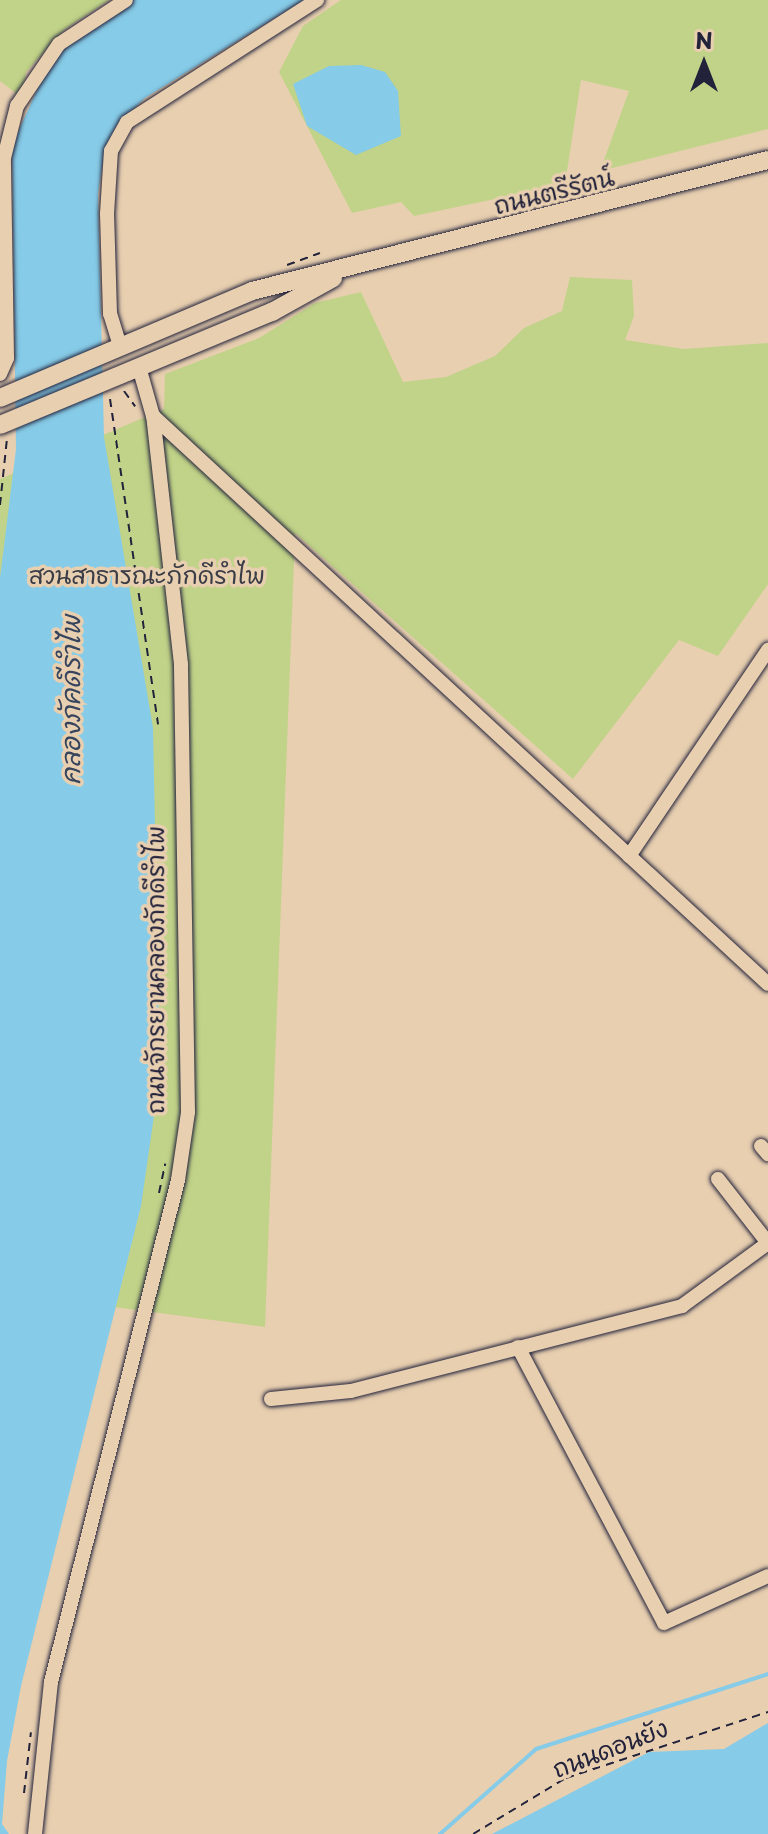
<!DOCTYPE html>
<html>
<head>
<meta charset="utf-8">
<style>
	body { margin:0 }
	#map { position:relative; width:768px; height:1834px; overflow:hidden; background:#e8cfb0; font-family:"Playpen Sans","Playpen Sans Thai",sans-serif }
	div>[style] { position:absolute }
	.green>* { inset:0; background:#c1d388 }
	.water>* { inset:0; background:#86cbe7 }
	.stream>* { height:4px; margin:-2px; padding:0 2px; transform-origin:2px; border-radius:2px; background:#86cbe7 }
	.path>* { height:2px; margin-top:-1px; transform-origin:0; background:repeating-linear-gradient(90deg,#22223b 0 8px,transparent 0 14px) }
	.roads { filter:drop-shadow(0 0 2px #22223b) drop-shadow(0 0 2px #22223b) }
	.minor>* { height:14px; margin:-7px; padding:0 7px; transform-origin:7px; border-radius:7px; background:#e8cfb0 }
	.major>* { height:18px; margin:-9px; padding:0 9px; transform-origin:9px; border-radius:9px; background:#e8cfb0 }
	span { translate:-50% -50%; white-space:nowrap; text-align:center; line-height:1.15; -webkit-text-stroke:7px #e8cfb0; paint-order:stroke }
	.street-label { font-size:24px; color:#22223b }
	.park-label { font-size:24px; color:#3a3d47 }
	.water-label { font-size:26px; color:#36445d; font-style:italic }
	.north { position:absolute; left:664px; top:24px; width:80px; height:80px; -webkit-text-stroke:6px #e8cfb0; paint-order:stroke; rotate:0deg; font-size:22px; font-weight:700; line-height:32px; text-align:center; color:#22223b }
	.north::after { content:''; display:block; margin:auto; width:28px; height:36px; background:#22223b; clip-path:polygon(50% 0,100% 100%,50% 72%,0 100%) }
</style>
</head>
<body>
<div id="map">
	<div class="green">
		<div style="clip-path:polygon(0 0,109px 0,64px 30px,26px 72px,22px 98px,0 81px)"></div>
		<div style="clip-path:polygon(341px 0,768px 0,768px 129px,600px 171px,629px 91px,581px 80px,565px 184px,414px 216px,401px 202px,352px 213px,279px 72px,303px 26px)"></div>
		<div style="clip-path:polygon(570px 277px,632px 280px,634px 316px,625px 340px,684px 349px,768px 343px,768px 584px,718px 656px,679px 640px,573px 779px,295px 533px,265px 1327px,0 1292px,0 479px,164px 409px,165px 374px,259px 338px,315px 303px,361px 292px,403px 382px,446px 377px,495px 356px,524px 328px,562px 311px)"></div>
	</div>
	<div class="water">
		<div style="clip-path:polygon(133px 0,304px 0,145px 98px,116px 127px,104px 155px,98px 194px,104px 437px,153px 728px,160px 1074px,141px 1206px,21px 1686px,7px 1761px,2px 1824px,9px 1834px,0 1834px,0 578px,16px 449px,12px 145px,52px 57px)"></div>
		<div style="clip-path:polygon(361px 65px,385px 72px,398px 91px,401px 136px,356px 155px,307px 126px,293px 84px,329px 66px)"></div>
		<div style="clip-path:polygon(768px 1723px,768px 1834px,492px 1834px,649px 1752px,724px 1749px)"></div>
	</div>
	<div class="stream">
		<div style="left:440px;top:1834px;width:128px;rotate:-41.5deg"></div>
		<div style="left:536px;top:1749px;width:244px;rotate:-17.9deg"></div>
	</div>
	<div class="path">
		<div style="left:287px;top:265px;width:35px;rotate:-20deg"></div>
		<div style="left:124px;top:391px;width:19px;rotate:54deg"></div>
		<div style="left:110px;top:399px;width:329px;rotate:81.6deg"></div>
		<div style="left:0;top:505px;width:67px;rotate:-84deg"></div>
		<div style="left:159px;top:1193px;width:30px;rotate:-78deg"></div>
		<div style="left:24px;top:1793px;width:61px;rotate:-83.5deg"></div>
		<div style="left:473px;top:1834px;width:109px;rotate:-31.1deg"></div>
		<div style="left:566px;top:1778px;width:213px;rotate:-18.1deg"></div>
	</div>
	<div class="roads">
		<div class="minor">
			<div style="left:120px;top:346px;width:34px;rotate:-107deg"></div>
			<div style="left:110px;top:314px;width:100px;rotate:-91.7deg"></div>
			<div style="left:107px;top:214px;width:63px;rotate:-86.4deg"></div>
			<div style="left:111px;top:151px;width:33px;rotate:-61deg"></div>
			<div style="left:127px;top:122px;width:226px;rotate:-32.7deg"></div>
			<div style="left:139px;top:367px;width:51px;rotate:74.1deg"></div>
			<div style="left:153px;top:416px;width:837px;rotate:42.72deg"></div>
			<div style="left:0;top:374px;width:17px;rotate:-66deg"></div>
			<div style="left:7px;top:358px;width:200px;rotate:-90.9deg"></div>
			<div style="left:4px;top:158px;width:54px;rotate:-76deg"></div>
			<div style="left:17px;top:106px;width:75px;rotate:-55.9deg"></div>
			<div style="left:59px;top:44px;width:80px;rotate:-33.3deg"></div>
			<div style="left:629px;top:856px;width:249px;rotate:-56deg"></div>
			<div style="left:761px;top:1146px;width:11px;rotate:49deg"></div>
			<div style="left:718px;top:1179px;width:81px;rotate:52deg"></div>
			<div style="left:518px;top:1347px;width:312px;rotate:62.1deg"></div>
			<div style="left:664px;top:1623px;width:114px;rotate:-24.3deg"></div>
			<div style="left:271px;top:1399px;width:80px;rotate:-5.7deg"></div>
			<div style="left:351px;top:1391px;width:342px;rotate:-14.4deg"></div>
			<div style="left:682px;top:1306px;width:107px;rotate:-36.2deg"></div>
			<div style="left:35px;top:1834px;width:153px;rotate:-84deg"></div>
			<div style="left:51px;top:1682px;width:518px;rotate:-75.8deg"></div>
			<div style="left:178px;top:1180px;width:69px;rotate:-81.6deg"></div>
			<div style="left:188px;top:1112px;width:448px;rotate:-90.9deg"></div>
			<div style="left:181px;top:664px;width:250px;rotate:-96.4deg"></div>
		</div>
		<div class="major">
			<div style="left:0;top:398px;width:274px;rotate:-23deg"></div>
			<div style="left:252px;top:291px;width:532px;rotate:-14.25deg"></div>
			<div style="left:0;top:425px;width:295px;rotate:-22.6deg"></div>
			<div style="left:272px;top:312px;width:70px;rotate:-29.1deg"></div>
		</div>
	</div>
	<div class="street-label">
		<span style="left:554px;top:191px;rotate:-14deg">ถนนตรีรัตน์</span>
		<span style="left:155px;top:970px;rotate:-90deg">ถนนจักรยานคลองภักดีรำไพ</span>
		<span style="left:610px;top:1748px;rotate:-21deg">ถนนดอนยัง</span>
	</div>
	<div class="park-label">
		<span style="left:147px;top:575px">สวนสาธารณะภักดีรำไพ</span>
	</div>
	<div class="water-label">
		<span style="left:70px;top:700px;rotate:-90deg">คลองภัคดีรำไพ</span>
	</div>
	<div class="north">N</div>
</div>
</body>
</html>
